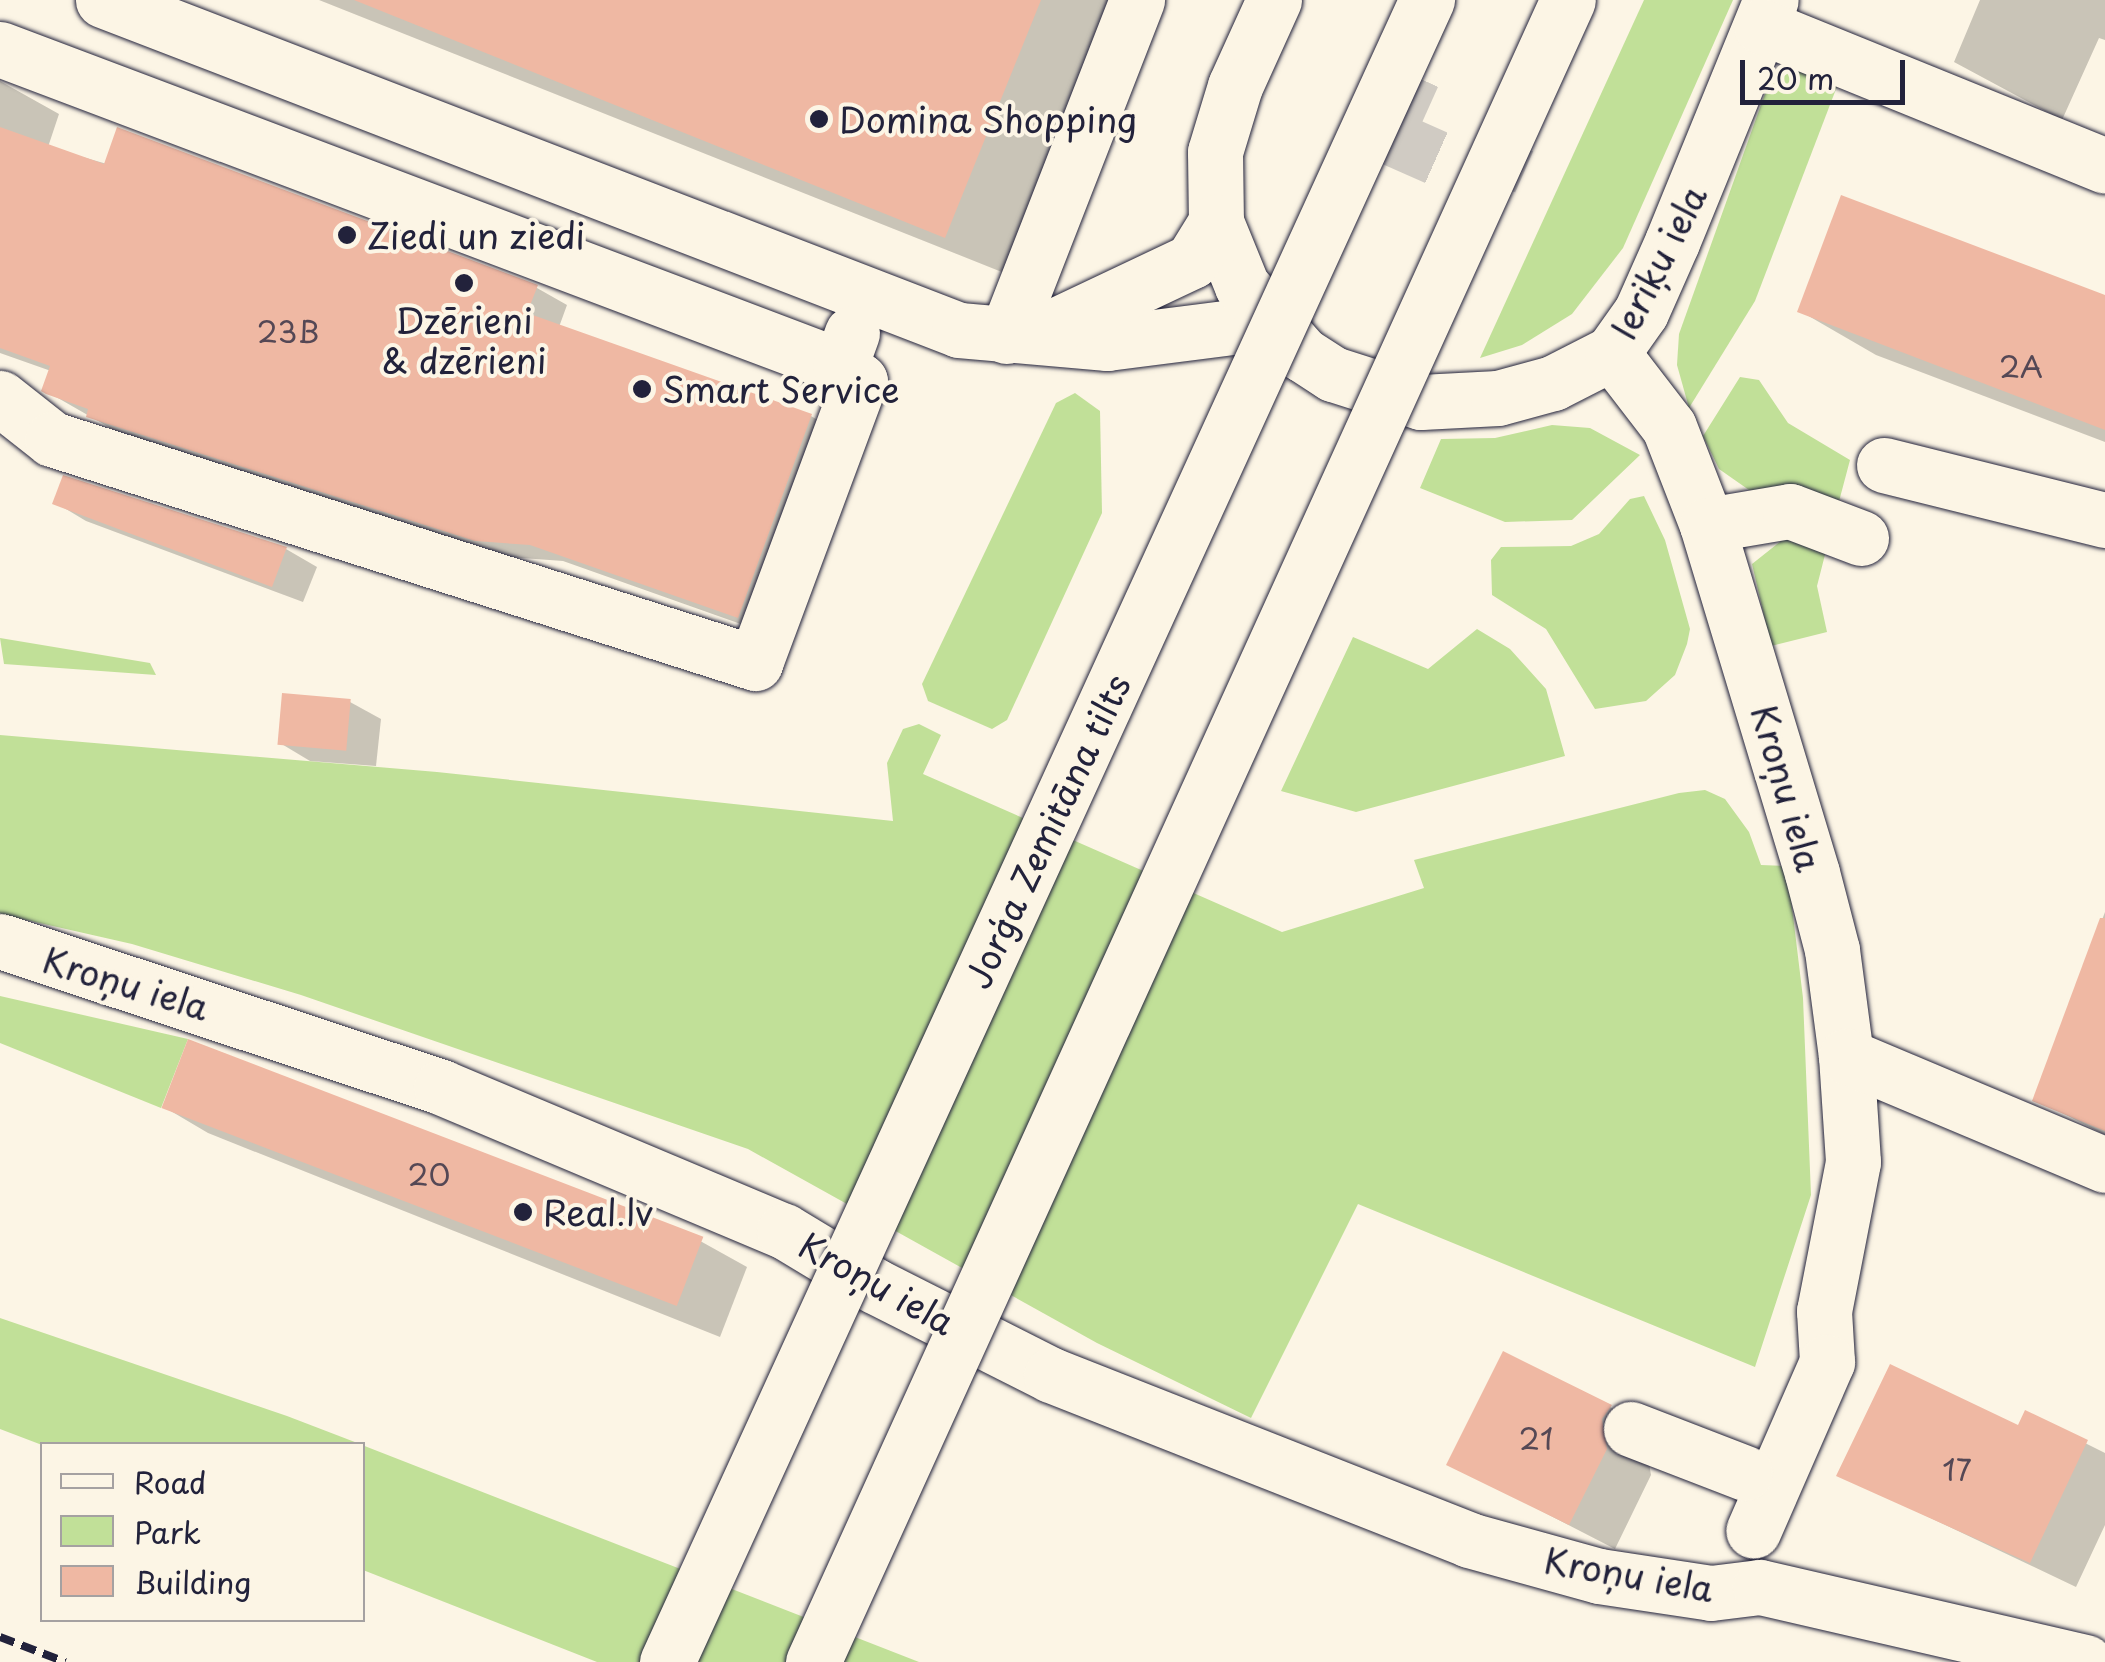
<!DOCTYPE html>
<html>
<head>
<meta charset="utf-8">
<style>
	body { margin:0 }
	#map { position:relative; width:2105px; height:1662px; overflow:hidden; background:#fcf5e5; font-family:"Playpen Sans",sans-serif }
	div>[style] { position:absolute }
	.green>* { inset:0; background:#c1e098 }
	.shadow>* { inset:0; background:#0003 }
	.building>* { inset:0; background:#efb8a3; transform-origin:0 0 }
	.minor-tunnel>* { height:55px; margin-top:-27.5px; transform-origin:0; background:repeating-linear-gradient(90deg,#d0cbc3 0 55px,transparent 0 83px) }
	.roads { filter:drop-shadow(0 0 2px #22223b) drop-shadow(0 0 2px #22223b) }
	.minor>* { height:55px; margin:-27.5px; padding:0 27.5px; transform-origin:27.5px; border-radius:27.5px; background:#fcf5e5 }
	.rail>* { height:8px; margin-top:-4px; transform-origin:0; background:repeating-linear-gradient(90deg,#22223b 0 15px,transparent 0 23px) }
	.bridges { filter:drop-shadow(0 0 2px #22223b) drop-shadow(0 0 2px #22223b) }
	.major-bridge>* { height:55px; margin:-27.5px; padding:0 27.5px; transform-origin:27.5px; border-radius:27.5px; background:#fcf5e5 }
	.dots>* { width:28px; height:28px; translate:-50% -50%; box-sizing:border-box; border:5px solid #fcf5e5; border-radius:50% }
	span { translate:-50% -50%; white-space:nowrap; text-align:center; line-height:1.15; -webkit-text-stroke:8px #fcf5e5; paint-order:stroke }
	.number-label { font-size:30px; color:#554855 }
	.number-label span { -webkit-text-stroke-width:0 }
	.poi-label { font-size:35px; color:#22223b }
	.left { translate:0 -50%; text-align:left }
	.street-label { font-size:35px; color:#22223b }
	.legend { position:absolute; left:40px; top:1442px; width:325px; height:180px; box-sizing:border-box; background:#fcf5e5; border:2px solid #a5a1a1; margin:0; padding:12px 18px; list-style:none; font-size:30px; color:#22223b }
	.legend li { display:flex; align-items:center; gap:20px; height:50px }
	.legend b { width:50px; border:2px solid #a5a1a1 }
	.scale { position:absolute; left:1740px; top:60px; width:165px; height:45px; box-sizing:border-box; border:5px solid #22223b; border-top:0; padding-left:12px; font-size:30px; line-height:35px; white-space:nowrap; color:#22223b; -webkit-text-stroke:8px #fcf5e5; paint-order:stroke }
</style>
</head>
<body>
<div id="map">
	<div class="green">
		<div style="clip-path:polygon(1644px 0,1733px 0,1623px 248px,1572px 314px,1522px 345px,1480px 358px)"></div>
		<div style="clip-path:polygon(1800px 65px,1841px 76px,1755px 301px,1689px 408px,1677px 365px,1679px 334px,1767px 88px)"></div>
		<div style="clip-path:polygon(1740px 377px,1759px 380px,1788px 423px,1850px 460px,1837px 509px,1749px 490px,1719px 469px,1703px 436px)"></div>
		<div style="clip-path:polygon(1075px 393px,1100px 411px,1102px 513px,1007px 720px,992px 729px,928px 701px,922px 684px,1056px 403px)"></div>
		<div style="clip-path:polygon(1552px 425px,1590px 428px,1640px 455px,1572px 520px,1505px 522px,1420px 488px,1441px 439px,1495px 438px)"></div>
		<div style="clip-path:polygon(1644px 496px,1665px 540px,1690px 629px,1687px 644px,1675px 675px,1646px 701px,1595px 709px,1546px 629px,1492px 595px,1491px 560px,1501px 547px,1571px 546px,1599px 534px,1630px 499px)"></div>
		<div style="clip-path:polygon(1786px 537px,1828px 543px,1817px 586px,1827px 632px,1771px 646px,1752px 564px)"></div>
		<div style="clip-path:polygon(1477px 629px,1510px 649px,1546px 689px,1565px 756px,1356px 812px,1281px 791px,1353px 637px,1428px 669px)"></div>
		<div style="clip-path:polygon(0 638px,150px 663px,156px 675px,4px 664px)"></div>
		<div style="clip-path:polygon(919px 724px,941px 735px,923px 774px,1282px 932px,1424px 888px,1414px 860px,1679px 793px,1705px 790px,1725px 799px,1749px 832px,1761px 865px,1787px 866px,1803px 998px,1811px 1195px,1755px 1367px,1358px 1204px,1251px 1418px,1097px 1343px,748px 1149px,301px 995px,132px 944px,0 914px,0 735px,437px 772px,893px 821px,887px 763px,903px 729px)"></div>
		<div style="clip-path:polygon(0 996px,188px 1039px,161px 1108px,0 1043px)"></div>
		<div style="clip-path:polygon(0 1318px,287px 1416px,360px 1444px,42px 1445px,0 1429px)"></div>
		<div style="clip-path:polygon(362px 1445px,919px 1662px,597px 1662px,363px 1570px)"></div>
	</div>
	<div class="shadow">
		<div style="clip-path:polygon(319px 0,1134px 0,1022px 280px)"></div>
		<div style="clip-path:polygon(1980px 0,2105px 0,2105px 40px,2099px 38px,2062px 120px,1954px 62px)"></div>
		<div style="clip-path:polygon(0 81px,59px 114px,48px 147px,537px 288px,567px 305px,559px 327px,811px 416px,841px 434px,769px 634px,563px 561px,507px 557px,119px 433px,44px 390px,51px 371px,0 353px)"></div>
		<div style="clip-path:polygon(2105px 298px,2105px 442px,1876px 355px,1800px 311px)"></div>
		<div style="clip-path:polygon(65px 479px,286px 549px,317px 567px,303px 602px,86px 521px,56px 503px)"></div>
		<div style="clip-path:polygon(350px 702px,381px 719px,376px 766px,310px 761px,280px 743px)"></div>
		<div style="clip-path:polygon(2105px 912px,2105px 1135px,2035px 1099px)"></div>
		<div style="clip-path:polygon(189px 1042px,702px 1242px,747px 1267px,720px 1337px,208px 1133px,164px 1107px)"></div>
		<div style="clip-path:polygon(1610px 1407px,1655px 1432px,1646px 1445px,1651px 1475px,1615px 1549px,1450px 1464px)"></div>
		<div style="clip-path:polygon(2027px 1414px,2105px 1453px,2105px 1525px,2076px 1587px,1840px 1475px,2020px 1428px)"></div>
	</div>
	<div class="building">
		<div style="clip-path:polygon(354px 0,1041px 0,945px 238px)"></div>
		<div style="clip-path:polygon(0 127px,104px 164px,117px 127px,538px 285px,527px 313px,812px 414px,738px 618px,530px 545px,475px 541px,86px 417px,88px 409px,46px 394px,41px 391px,50px 366px,0 348px)"></div>
		<div style="clip-path:polygon(1841px 195px,2105px 295px,2105px 430px,1797px 312px)"></div>
		<div style="clip-path:polygon(63px 475px,287px 547px,272px 587px,52px 504px)"></div>
		<div style="left:282px;top:693px;width:69px;height:52px;rotate:5deg"></div>
		<div style="clip-path:polygon(2100px 918px,2105px 918px,2105px 1131px,2032px 1101px)"></div>
		<div style="left:188px;top:1039px;width:552px;height:74px;rotate:21deg"></div>
		<div style="clip-path:polygon(1503px 1351px,1612px 1405px,1602px 1419px,1607px 1449px,1569px 1525px,1446px 1465px)"></div>
		<div style="clip-path:polygon(1890px 1364px,2018px 1425px,2025px 1410px,2088px 1440px,2030px 1563px,1836px 1476px)"></div>
	</div>
	<div class="minor-tunnel">
		<div style="left:1413px;top:75px;width:66px;rotate:114.2deg"></div>
		<div style="left:1386px;top:135px;width:114px;rotate:23.9deg"></div>
		<div style="left:1490px;top:181px;width:45px;rotate:-66.3deg"></div>
	</div>
	<div class="roads">
		<div class="minor">
			<div style="left:103px;top:0;width:917px;rotate:21.08deg"></div>
			<div style="left:959px;top:330px;width:149px;rotate:5deg"></div>
			<div style="left:1107px;top:343px;width:164px;rotate:-7.3deg"></div>
			<div style="left:1274px;top:0;width:94px;rotate:114.4deg"></div>
			<div style="left:1235px;top:86px;width:69px;rotate:106.9deg"></div>
			<div style="left:1215px;top:152px;width:70px;rotate:89.2deg"></div>
			<div style="left:1216px;top:222px;width:69px;rotate:67.9deg"></div>
			<div style="left:1242px;top:286px;width:91px;rotate:48.6deg"></div>
			<div style="left:1302px;top:354px;width:37px;rotate:33deg"></div>
			<div style="left:1333px;top:374px;width:92px;rotate:17.7deg"></div>
			<div style="left:1421px;top:402px;width:77px;rotate:-3deg"></div>
			<div style="left:1498px;top:398px;width:57px;rotate:-15.3deg"></div>
			<div style="left:1553px;top:383px;width:66px;rotate:-27deg"></div>
			<div style="left:1612px;top:353px;width:50px;rotate:-54.7deg"></div>
			<div style="left:1641px;top:312px;width:77px;rotate:-66.1deg"></div>
			<div style="left:1672px;top:242px;width:261px;rotate:-67.8deg"></div>
			<div style="left:1761px;top:26px;width:371px;rotate:22.1deg"></div>
			<div style="left:0;top:49px;width:898px;rotate:20.68deg"></div>
			<div style="left:840px;top:366px;width:35px;rotate:-70deg"></div>
			<div style="left:1006px;top:336px;width:361px;rotate:-68.7deg"></div>
			<div style="left:1033px;top:336px;width:176px;rotate:-25.3deg"></div>
			<div style="left:1192px;top:261px;width:46px;rotate:-58.4deg"></div>
			<div style="left:1612px;top:353px;width:93px;rotate:52.4deg"></div>
			<div style="left:1669px;top:427px;width:105px;rotate:68.8deg"></div>
			<div style="left:1707px;top:525px;width:363px;rotate:73.2deg"></div>
			<div style="left:1812px;top:873px;width:80px;rotate:75.4deg"></div>
			<div style="left:1832px;top:950px;width:107px;rotate:82.5deg"></div>
			<div style="left:1846px;top:1056px;width:106px;rotate:86.2deg"></div>
			<div style="left:1853px;top:1162px;width:152px;rotate:101deg"></div>
			<div style="left:1824px;top:1311px;width:51px;rotate:86.6deg"></div>
			<div style="left:1827px;top:1362px;width:184px;rotate:113.6deg"></div>
			<div style="left:0;top:398px;width:66px;rotate:38.3deg"></div>
			<div style="left:52px;top:439px;width:738px;rotate:17.67deg"></div>
			<div style="left:755px;top:663px;width:301px;rotate:-69.6deg"></div>
			<div style="left:860px;top:381px;width:25px;rotate:-143deg"></div>
			<div style="left:1884px;top:465px;width:228px;rotate:14deg"></div>
			<div style="left:1707px;top:525px;width:84px;rotate:-9.6deg"></div>
			<div style="left:1790px;top:511px;width:76px;rotate:20.8deg"></div>
			<div style="left:0;top:941px;width:465px;rotate:18.3deg"></div>
			<div style="left:441px;top:1087px;width:372px;rotate:22.8deg"></div>
			<div style="left:784px;top:1231px;width:106px;rotate:31.1deg"></div>
			<div style="left:875px;top:1286px;width:197px;rotate:26.8deg"></div>
			<div style="left:1051px;top:1375px;width:449px;rotate:21.5deg"></div>
			<div style="left:1469px;top:1540px;width:135px;rotate:15.5deg"></div>
			<div style="left:1599px;top:1576px;width:113px;rotate:8.6deg"></div>
			<div style="left:1711px;top:1593px;width:49px;rotate:-7deg"></div>
			<div style="left:1760px;top:1587px;width:334px;rotate:13deg"></div>
			<div style="left:1846px;top:1056px;width:281px;rotate:22.8deg"></div>
			<div style="left:1631px;top:1429px;width:122px;rotate:21.1deg"></div>
		</div>
	</div>
	<div class="rail">
		<div style="left:0;top:1637px;width:70px;rotate:21deg"></div>
	</div>
	<div class="bridges">
		<div class="major-bridge">
			<div style="left:667px;top:1662px;width:1828px;rotate:-65.43deg"></div>
			<div style="left:813px;top:1662px;width:1825px;rotate:-65.57deg"></div>
		</div>
	</div>
	<div class="dots">
		<div style="left:819px;top:119px;background:#22223b"></div>
		<div style="left:347px;top:235px;background:#22223b"></div>
		<div style="left:464px;top:283px;background:#22223b"></div>
		<div style="left:642px;top:389px;background:#22223b"></div>
		<div style="left:523px;top:1212px;background:#22223b"></div>
	</div>
	<div class="number-label">
		<span style="left:288px;top:331px">23B</span>
		<span style="left:2021px;top:366px">2A</span>
		<span style="left:429px;top:1174px">20</span>
		<span style="left:1536px;top:1438px">21</span>
		<span style="left:1957px;top:1469px">17</span>
	</div>
	<div class="poi-label">
		<span class="left" style="left:839px;top:119px">Domina Shopping</span>
		<span class="left" style="left:367px;top:235px">Ziedi un ziedi</span>
		<span style="left:464px;top:340px">Dzērieni<br>&amp; dzērieni</span>
		<span class="left" style="left:662px;top:389px">Smart Service</span>
		<span class="left" style="left:543px;top:1212px">Real.lv</span>
	</div>
	<div class="street-label">
		<span style="left:1658px;top:262px;rotate:-63deg">Ieriķu iela</span>
		<span style="left:1787px;top:788px;rotate:74deg">Kroņu iela</span>
		<span style="left:1047px;top:831px;rotate:-65deg">Jorģa Zemitāna tilts</span>
		<span style="left:126px;top:983px;rotate:17deg">Kroņu iela</span>
		<span style="left:877px;top:1283px;rotate:29deg">Kroņu iela</span>
		<span style="left:1629px;top:1574px;rotate:10deg">Kroņu iela</span>
	</div>
	<ul class="legend">
	<li><b style="height:12px;background:#fcf5e5"></b>Road</li>
	<li><b style="height:28px;background:#c1e098"></b>Park</li>
	<li><b style="height:28px;background:#efb8a3"></b>Building</li>
	</ul>
	<div class="scale">20 m</div>
</div>
</body>
</html>
